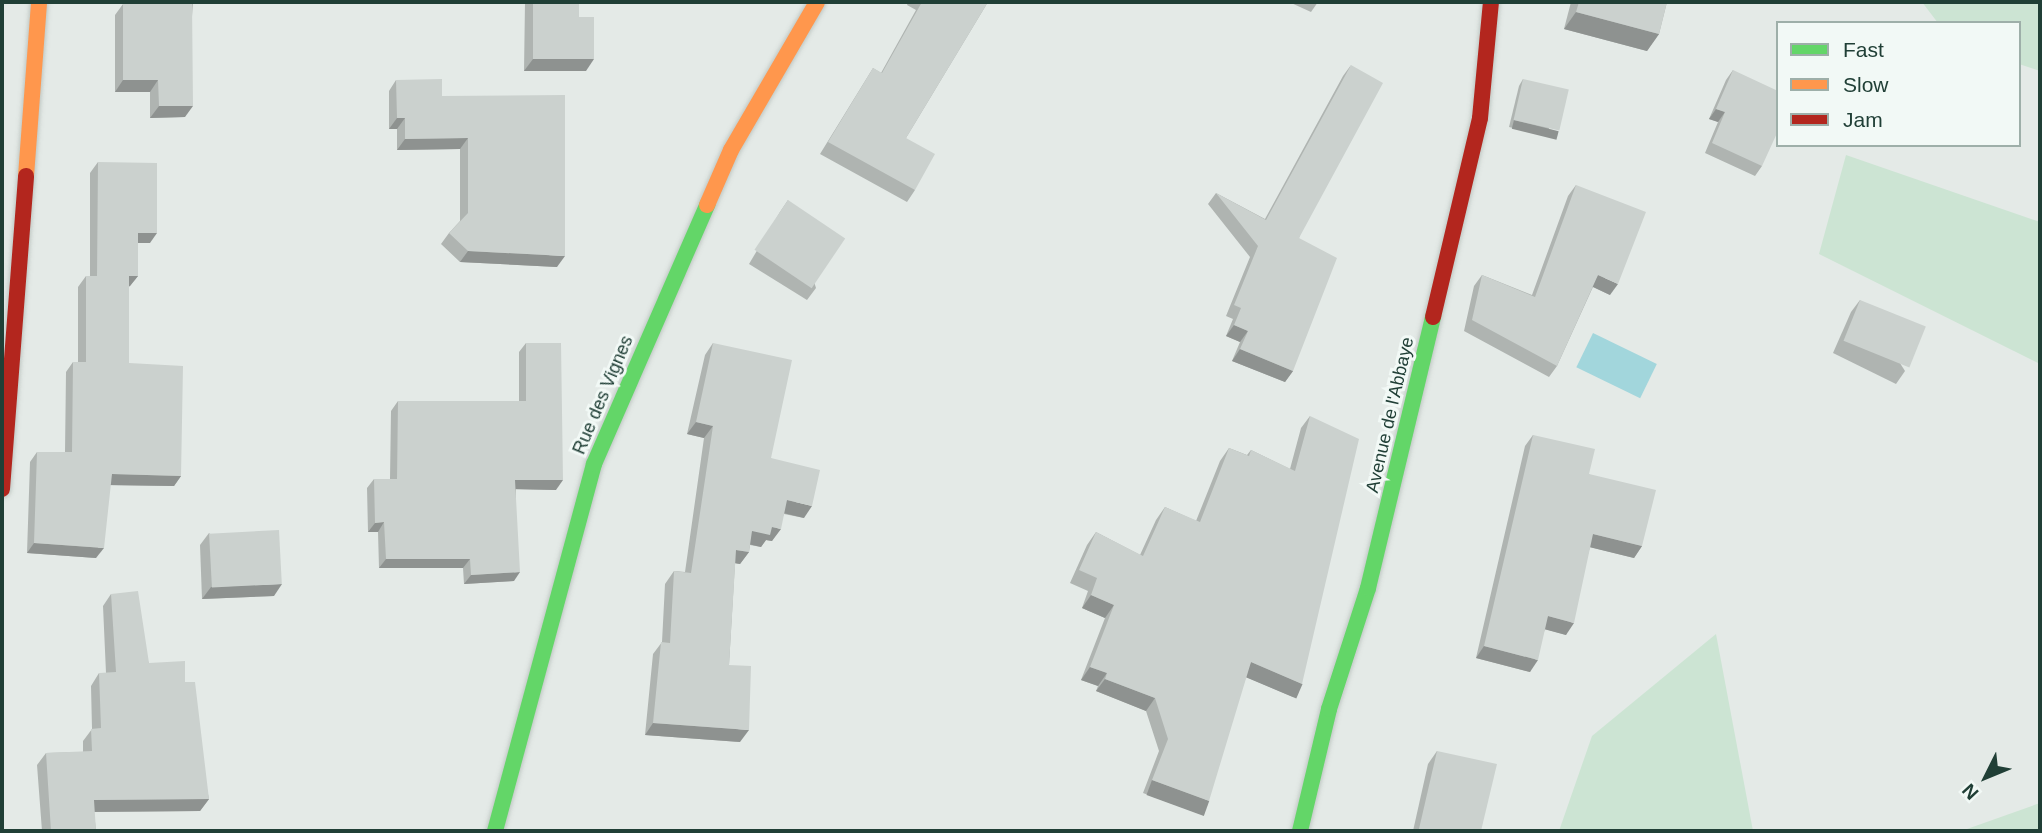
<!DOCTYPE html>
<html>
<head>
<meta charset="utf-8">
<style>
	body { margin:0 }
	#map { position:relative; width:2042px; height:833px; overflow:hidden; background:#e4eae7; font-family:Helvetica,sans-serif }
	div>[style] { position:absolute }
	.green>* { inset:0; background:#cce4d3 }
	.water>* { inset:0; background:#a2d6dc; transform-origin:0 0 }
	.roads { filter:drop-shadow(0 0 2px #c0c8c4) drop-shadow(0 0 2px #c0c8c4) }
	.fast>* { height:16px; margin:-8px; padding:0 8px; transform-origin:8px; border-radius:8px; background:#63d668 }
	.slow>* { height:16px; margin:-8px; padding:0 8px; transform-origin:8px; border-radius:8px; background:#ff974d }
	.jam>* { height:16px; margin:-8px; padding:0 8px; transform-origin:8px; border-radius:8px; background:#b3261e }
	.wall>* { inset:0; background:#afb4b1 }
	.shaded-wall>* { inset:0; background:#8e9290; transform-origin:0 0 }
	.building>* { inset:0; background:#cbd1ce; transform-origin:0 0 }
	span { translate:-50% -50%; white-space:nowrap; text-align:center; line-height:1.15; -webkit-text-stroke:6px #f2f9f6; paint-order:stroke }
	.street-label { font-size:18px; color:#203f36 }
	.frame { position:absolute; inset:0; border:4px solid #203f36; pointer-events:none }
	.legend { position:absolute; left:1776px; top:21px; width:245px; height:126px; box-sizing:border-box; background:#f2f9f6; border:2px solid #9eafa9; margin:0; padding:9px 12px; list-style:none; font-size:21px; color:#203f36 }
	.legend li { display:flex; align-items:center; gap:14px; height:35px }
	.legend b { width:35px; border:2px solid #9eafa9 }
	.north { position:absolute; left:1951px; top:742px; width:70px; height:70px; -webkit-text-stroke:5px #f2f9f6; paint-order:stroke; rotate:227deg; font-size:19px; font-weight:700; line-height:28px; text-align:center; color:#203f36 }
	.north::after { content:''; display:block; margin:auto; width:24px; height:32px; background:#203f36; clip-path:polygon(50% 0,100% 100%,50% 72%,0 100%) }
</style>
</head>
<body>
<div id="map">
	<div class="green">
		<div style="clip-path:polygon(1922px 2px,2040px 2px,2040px 71px,2019px 64px,2019px 23px,1938px 23px)"></div>
		<div style="clip-path:polygon(1846px 155px,2040px 222px,2040px 364px,1819px 254px)"></div>
		<div style="clip-path:polygon(1716px 634px,1753px 831px,1559px 831px,1592px 736px)"></div>
		<div style="clip-path:polygon(2040px 803px,2040px 831px,1965px 831px,1967px 829px)"></div>
	</div>
	<div class="water">
		<div style="left:1593px;top:333px;width:71px;height:38px;rotate:26deg"></div>
	</div>
	<div class="roads">
		<div class="fast">
			<div style="left:495px;top:831px;width:380px;rotate:-74.9deg"></div>
			<div style="left:594px;top:464px;width:283px;rotate:-66.4deg"></div>
			<div style="left:1300px;top:831px;width:125px;rotate:-76.6deg"></div>
			<div style="left:1329px;top:709px;width:127px;rotate:-72.1deg"></div>
			<div style="left:1368px;top:588px;width:279px;rotate:-76.5deg"></div>
		</div>
		<div class="slow">
			<div style="left:26px;top:176px;width:174px;rotate:-85.7deg"></div>
			<div style="left:707px;top:205px;width:60px;rotate:-66.4deg"></div>
			<div style="left:731px;top:150px;width:171px;rotate:-59.8deg"></div>
		</div>
		<div class="jam">
			<div style="left:1433px;top:317px;width:204px;rotate:-76.7deg"></div>
			<div style="left:1480px;top:118px;width:117px;rotate:-84.6deg"></div>
			<div style="left:2px;top:489px;width:314px;rotate:-85.6deg"></div>
		</div>
	</div>
	<div class="wall">
		<div style="clip-path:polygon(148px 2px,193px 2px,185px 117px,150px 118px,150px 92px,115px 92px,115px 15px,123px 4px,148px 3px)"></div>
		<div style="clip-path:polygon(525px 2px,579px 2px,579px 17px,586px 71px,524px 71px)"></div>
		<div style="clip-path:polygon(908px 2px,988px 2px,906px 138px,915px 190px,907px 202px,820px 154px,873px 68px,881px 73px,916px 10px,907px 5px)"></div>
		<div style="clip-path:polygon(1289px 2px,1318px 2px,1311px 12px)"></div>
		<div style="clip-path:polygon(1571px 2px,1667px 2px,1659px 34px,1647px 51px,1564px 29px)"></div>
		<div style="clip-path:polygon(1351px 65px,1299px 238px,1293px 371px,1285px 382px,1232px 361px,1240px 342px,1226px 336px,1233px 319px,1226px 316px,1250px 257px,1208px 204px,1216px 193px,1265px 219px,1343px 76px)"></div>
		<div style="clip-path:polygon(1733px 70px,1762px 166px,1755px 176px,1705px 153px,1718px 122px,1709px 119px,1726px 80px)"></div>
		<div style="clip-path:polygon(1523px 79px,1554px 138px,1509px 127px,1519px 86px)"></div>
		<div style="clip-path:polygon(396px 80px,442px 96px,557px 267px,460px 262px,441px 244px,449px 233px,460px 221px,460px 149px,397px 150px,397px 129px,389px 129px,389px 91px)"></div>
		<div style="clip-path:polygon(98px 162px,150px 243px,138px 243px,138px 276px,129px 287px,129px 363px,181px 476px,174px 486px,110px 485px,96px 558px,27px 553px,30px 462px,37px 452px,65px 452px,66px 372px,73px 362px,78px 362px,78px 287px,86px 276px,90px 276px,90px 173px)"></div>
		<div style="clip-path:polygon(1576px 185px,1610px 295px,1593px 287px,1557px 366px,1549px 377px,1464px 331px,1474px 286px,1482px 275px,1532px 295px,1568px 196px)"></div>
		<div style="clip-path:polygon(788px 200px,816px 288px,807px 300px,749px 264px,780px 212px)"></div>
		<div style="clip-path:polygon(1860px 300px,1905px 371px,1896px 384px,1833px 353px,1851px 312px)"></div>
		<div style="clip-path:polygon(526px 343px,556px 490px,516px 489px,514px 581px,464px 584px,463px 568px,379px 568px,378px 532px,368px 532px,367px 488px,374px 479px,390px 479px,391px 411px,398px 401px,519px 401px,519px 352px)"></div>
		<div style="clip-path:polygon(713px 343px,771px 458px,804px 518px,784px 514px,772px 541px,766px 540px,761px 547px,750px 545px,749px 552px,740px 564px,735px 563px,729px 665px,740px 742px,645px 735px,653px 654px,662px 642px,665px 584px,674px 571px,685px 572px,704px 438px,687px 434px,705px 355px)"></div>
		<div style="clip-path:polygon(1310px 416px,1302px 684px,1293px 697px,1246px 677px,1200px 814px,1143px 793px,1159px 751px,1146px 711px,1096px 691px,1098px 686px,1081px 680px,1105px 618px,1082px 608px,1088px 591px,1070px 583px,1087px 545px,1096px 532px,1140px 555px,1156px 520px,1165px 507px,1196px 521px,1220px 461px,1229px 448px,1247px 455px,1251px 450px,1290px 469px,1301px 428px)"></div>
		<div style="clip-path:polygon(1533px 435px,1589px 474px,1642px 546px,1634px 558px,1590px 547px,1566px 635px,1545px 629px,1530px 672px,1476px 658px,1525px 446px)"></div>
		<div style="clip-path:polygon(209px 533px,274px 596px,202px 599px,200px 545px)"></div>
		<div style="clip-path:polygon(111px 594px,149px 663px,185px 682px,209px 799px,200px 811px,94px 812px,96px 831px,42px 831px,37px 765px,46px 753px,83px 752px,83px 741px,92px 729px,91px 686px,99px 673px,106px 673px,103px 606px)"></div>
		<div style="clip-path:polygon(1437px 751px,1481px 831px,1413px 831px,1428px 764px)"></div>
	</div>
	<div class="shaded-wall">
		<div style="clip-path:polygon(1576px 12px,1659px 34px,1647px 51px,1564px 29px)"></div>
		<div style="clip-path:polygon(533px 59px,594px 59px,586px 71px,524px 71px)"></div>
		<div style="clip-path:polygon(123px 80px,158px 80px,150px 92px,115px 92px)"></div>
		<div style="clip-path:polygon(159px 106px,193px 106px,185px 117px,150px 118px)"></div>
		<div style="clip-path:polygon(1716px 109px,1725px 112px,1718px 122px,1709px 119px)"></div>
		<div style="clip-path:polygon(397px 118px,405px 118px,397px 129px,389px 129px)"></div>
		<div style="left:1514px;top:120px;width:46px;height:9px;rotate:14deg"></div>
		<div style="clip-path:polygon(468px 138px,460px 149px,397px 150px,405px 139px)"></div>
		<div style="clip-path:polygon(138px 233px,157px 233px,150px 243px,131px 243px)"></div>
		<div style="clip-path:polygon(468px 251px,565px 256px,557px 267px,460px 262px)"></div>
		<div style="clip-path:polygon(1598px 275px,1618px 284px,1610px 295px,1591px 286px)"></div>
		<div style="clip-path:polygon(129px 276px,138px 276px,130px 286px,122px 287px)"></div>
		<div style="clip-path:polygon(1234px 325px,1248px 331px,1240px 342px,1226px 336px)"></div>
		<div style="clip-path:polygon(1240px 349px,1293px 371px,1285px 382px,1232px 361px)"></div>
		<div style="clip-path:polygon(696px 422px,713px 426px,704px 438px,687px 434px)"></div>
		<div style="clip-path:polygon(112px 474px,181px 476px,174px 486px,104px 485px)"></div>
		<div style="clip-path:polygon(515px 480px,563px 480px,556px 490px,508px 489px)"></div>
		<div style="clip-path:polygon(787px 500px,812px 506px,804px 518px,779px 512px)"></div>
		<div style="clip-path:polygon(384px 522px,378px 532px,368px 532px,375px 523px)"></div>
		<div style="clip-path:polygon(772px 527px,781px 529px,772px 541px,766px 540px,761px 547px,744px 543px,752px 531px)"></div>
		<div style="clip-path:polygon(1593px 534px,1642px 546px,1634px 558px,1585px 546px)"></div>
		<div style="clip-path:polygon(34px 543px,104px 548px,96px 558px,27px 553px)"></div>
		<div style="clip-path:polygon(736px 550px,749px 552px,740px 564px,727px 562px)"></div>
		<div style="clip-path:polygon(386px 559px,470px 559px,463px 568px,379px 568px)"></div>
		<div style="clip-path:polygon(520px 572px,514px 581px,464px 584px,471px 575px)"></div>
		<div style="clip-path:polygon(282px 584px,274px 596px,202px 599px,211px 587px)"></div>
		<div style="clip-path:polygon(1091px 595px,1114px 605px,1105px 618px,1082px 608px)"></div>
		<div style="clip-path:polygon(1548px 616px,1574px 623px,1566px 635px,1540px 628px)"></div>
		<div style="clip-path:polygon(1484px 646px,1538px 660px,1530px 672px,1476px 658px)"></div>
		<div style="left:1251px;top:662px;width:56px;height:16px;rotate:23deg"></div>
		<div style="clip-path:polygon(1090px 667px,1107px 673px,1098px 686px,1081px 680px)"></div>
		<div style="clip-path:polygon(1105px 679px,1155px 698px,1146px 711px,1096px 691px)"></div>
		<div style="clip-path:polygon(653px 723px,749px 730px,740px 742px,645px 735px)"></div>
		<div style="left:1152px;top:780px;width:61px;height:16px;rotate:20deg"></div>
		<div style="clip-path:polygon(209px 799px,200px 811px,85px 812px,94px 800px)"></div>
	</div>
	<div class="building">
		<div style="clip-path:polygon(157px 2px,192px 2px,193px 106px,159px 106px,158px 80px,123px 80px,123px 4px,157px 3px)"></div>
		<div style="clip-path:polygon(533px 2px,579px 2px,579px 17px,594px 17px,594px 59px,533px 59px)"></div>
		<div style="clip-path:polygon(922px 2px,988px 2px,906px 138px,935px 154px,915px 190px,828px 142px,873px 68px,882px 73px)"></div>
		<div style="clip-path:polygon(1579px 2px,1667px 2px,1659px 34px,1576px 12px)"></div>
		<div style="clip-path:polygon(1351px 65px,1383px 83px,1299px 238px,1337px 258px,1293px 371px,1240px 349px,1248px 331px,1234px 325px,1241px 308px,1234px 305px,1258px 246px,1216px 193px,1266px 220px)"></div>
		<div style="clip-path:polygon(1733px 70px,1778px 91px,1778px 131px,1762px 166px,1712px 143px,1725px 112px,1716px 109px)"></div>
		<div style="clip-path:polygon(442px 79px,442px 96px,565px 95px,565px 256px,468px 251px,449px 233px,468px 213px,468px 138px,405px 139px,405px 118px,397px 118px,396px 80px)"></div>
		<div style="left:1523px;top:79px;width:47px;height:42px;rotate:13deg"></div>
		<div style="clip-path:polygon(98px 162px,157px 163px,157px 233px,138px 233px,138px 276px,129px 276px,129px 363px,183px 366px,181px 476px,112px 474px,104px 548px,34px 543px,37px 452px,72px 452px,73px 362px,86px 362px,86px 276px,97px 276px)"></div>
		<div style="clip-path:polygon(1576px 185px,1646px 212px,1618px 284px,1598px 275px,1557px 366px,1472px 320px,1482px 275px,1535px 297px)"></div>
		<div style="left:788px;top:200px;width:69px;height:60px;rotate:34deg"></div>
		<div style="left:1860px;top:300px;width:71px;height:44px;rotate:22deg"></div>
		<div style="clip-path:polygon(526px 343px,561px 343px,563px 480px,515px 480px,520px 572px,471px 575px,470px 559px,386px 559px,384px 522px,375px 523px,374px 479px,397px 479px,398px 401px,526px 401px)"></div>
		<div style="clip-path:polygon(713px 343px,792px 360px,771px 458px,820px 470px,812px 506px,787px 500px,781px 529px,772px 527px,770px 535px,752px 531px,749px 552px,736px 550px,729px 665px,751px 666px,749px 730px,653px 723px,661px 642px,670px 643px,674px 571px,691px 573px,713px 426px,696px 422px)"></div>
		<div style="clip-path:polygon(1310px 416px,1359px 439px,1302px 684px,1251px 662px,1209px 801px,1152px 780px,1168px 739px,1155px 698px,1105px 679px,1107px 673px,1090px 667px,1114px 605px,1091px 595px,1097px 578px,1079px 570px,1096px 532px,1143px 556px,1165px 507px,1200px 522px,1229px 448px,1249px 456px,1251px 450px,1295px 471px)"></div>
		<div style="clip-path:polygon(1533px 435px,1595px 449px,1589px 474px,1656px 490px,1642px 546px,1593px 534px,1574px 623px,1548px 616px,1538px 660px,1484px 646px)"></div>
		<div style="left:279px;top:530px;width:54px;height:70px;rotate:87deg"></div>
		<div style="clip-path:polygon(138px 591px,149px 663px,185px 661px,185px 682px,195px 682px,209px 799px,94px 800px,96px 831px,51px 831px,46px 753px,92px 751px,91px 729px,101px 728px,99px 673px,116px 672px,111px 594px)"></div>
		<div style="clip-path:polygon(1437px 751px,1497px 764px,1481px 831px,1428px 831px,1419px 829px)"></div>
	</div>
	<div class="street-label">
		<span style="left:603px;top:395px;rotate:-67deg">Rue des Vignes</span>
		<span style="left:1390px;top:415px;rotate:-77deg">Avenue de l'Abbaye</span>
	</div>
	<div class="frame"></div>
	<ul class="legend">
	<li><b style="height:9px;background:#63d668"></b>Fast</li>
	<li><b style="height:9px;background:#ff974d"></b>Slow</li>
	<li><b style="height:9px;background:#b3261e"></b>Jam</li>
	</ul>
	<div class="north">N</div>
</div>
</body>
</html>
